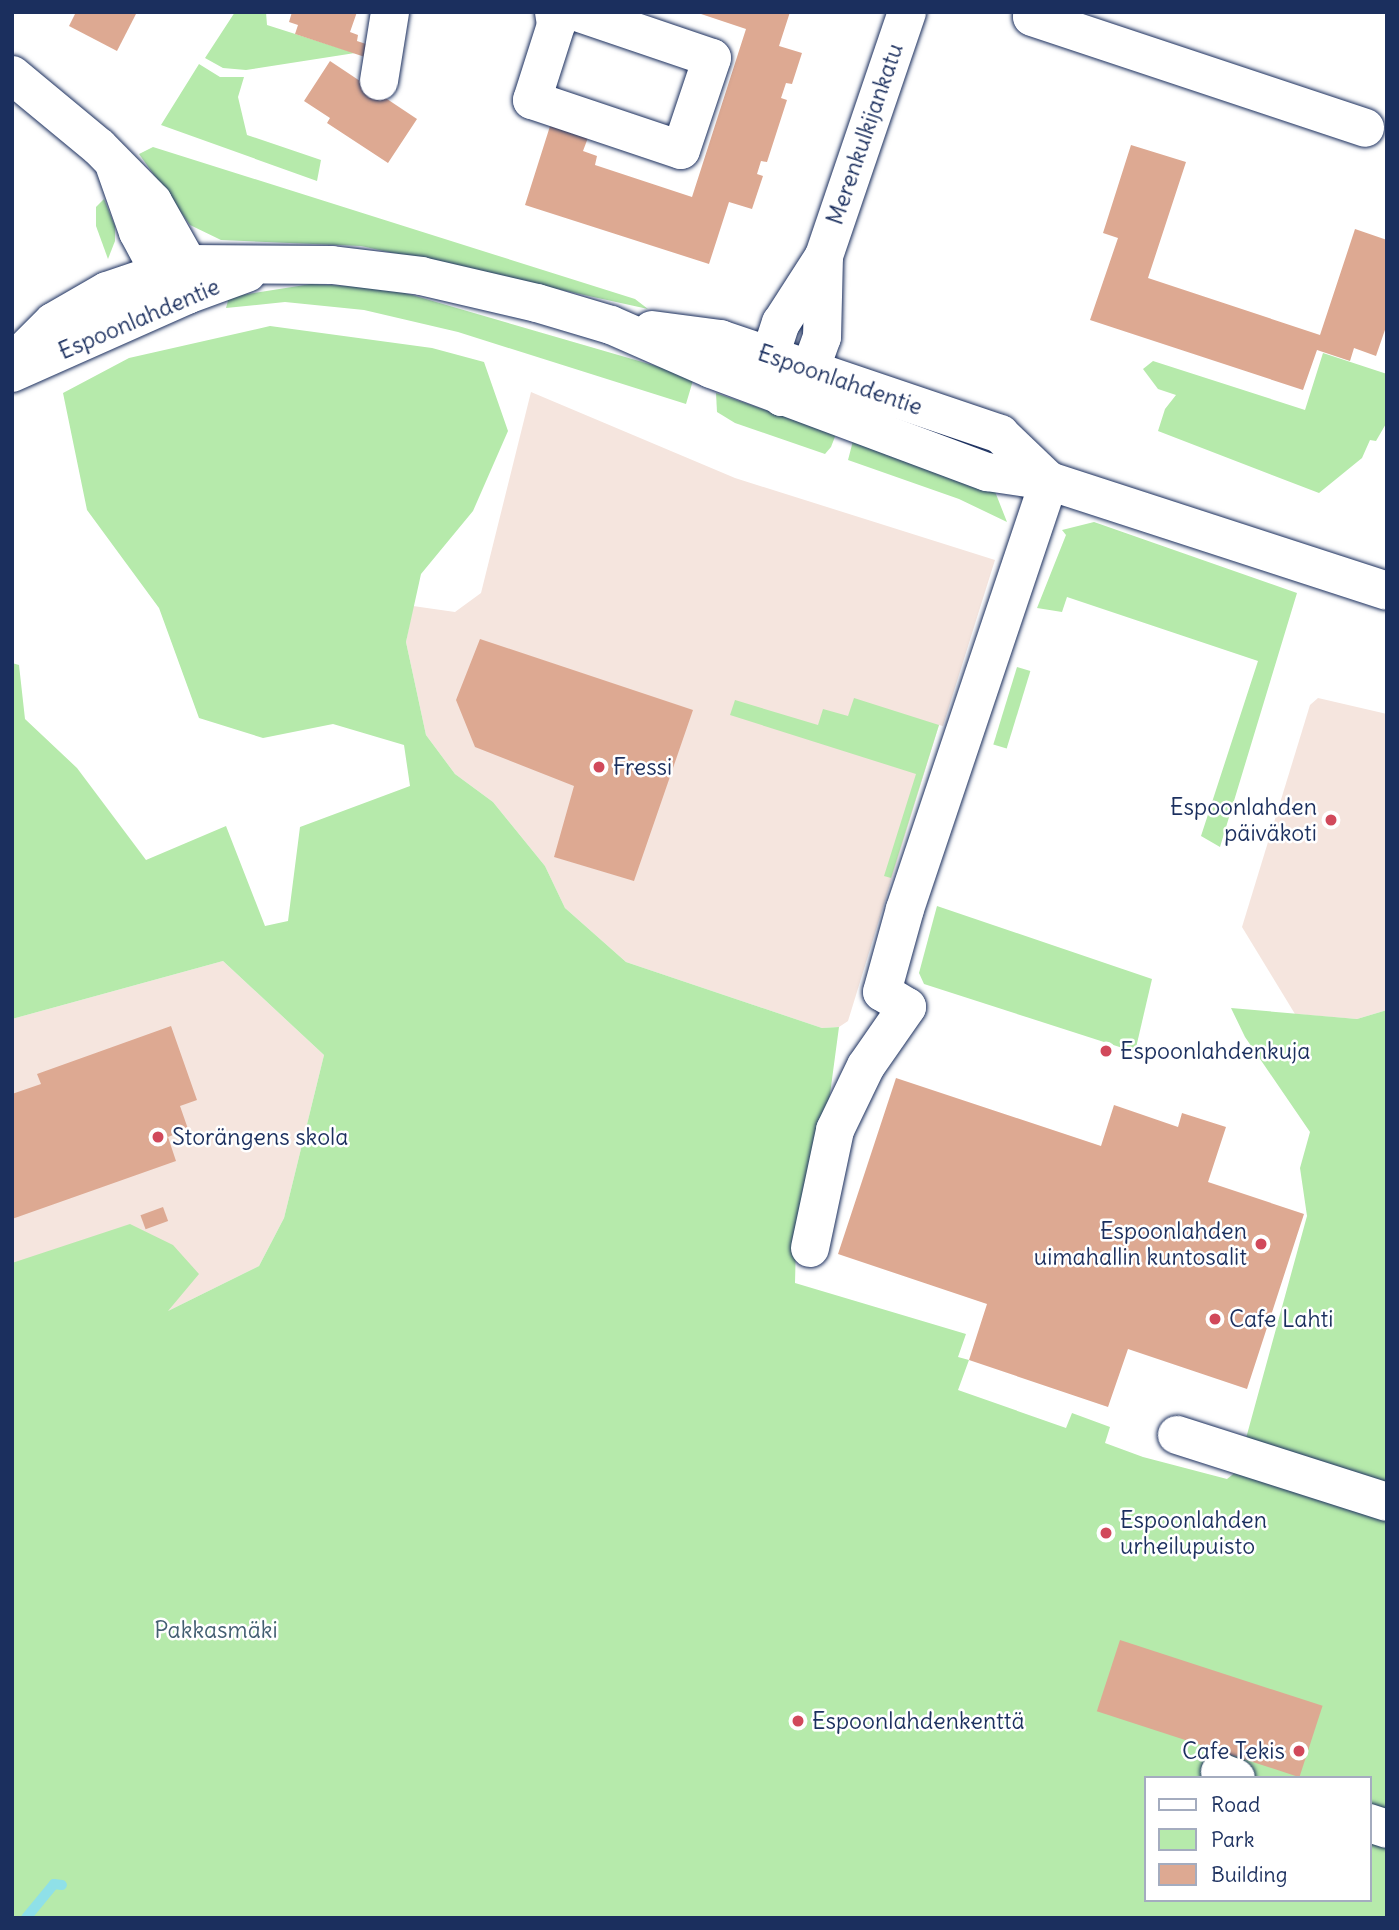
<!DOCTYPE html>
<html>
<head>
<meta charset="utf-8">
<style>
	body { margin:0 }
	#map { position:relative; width:1399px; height:1930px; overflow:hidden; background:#fff; font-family:Delius,sans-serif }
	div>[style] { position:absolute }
	.built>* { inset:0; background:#f5e5de }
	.green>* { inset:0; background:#b6eaab; transform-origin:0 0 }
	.stream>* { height:10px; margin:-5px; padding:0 5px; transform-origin:5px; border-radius:5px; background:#8fe0e8 }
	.building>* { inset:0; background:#dda992; transform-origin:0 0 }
	.roads { filter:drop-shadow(0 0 2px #1b2f5e) drop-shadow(0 0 2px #1b2f5e) }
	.minor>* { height:38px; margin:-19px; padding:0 19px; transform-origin:19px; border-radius:19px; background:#fff }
	.major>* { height:38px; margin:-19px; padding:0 19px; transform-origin:19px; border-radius:19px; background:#fff }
	.dots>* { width:19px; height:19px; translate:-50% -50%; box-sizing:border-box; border:4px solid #fff; border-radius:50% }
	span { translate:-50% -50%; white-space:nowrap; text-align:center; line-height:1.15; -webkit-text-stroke:5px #fff; paint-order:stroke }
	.street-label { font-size:23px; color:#1b2f5e }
	.poi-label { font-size:23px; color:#1b2f5e }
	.left { translate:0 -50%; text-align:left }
	.right { translate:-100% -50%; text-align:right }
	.park-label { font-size:23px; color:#425e71 }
	.frame { position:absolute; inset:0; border:14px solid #1b2f5e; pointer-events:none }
	.legend { position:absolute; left:1144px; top:1776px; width:228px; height:126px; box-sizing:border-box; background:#fff; border:2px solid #a4acbf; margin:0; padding:9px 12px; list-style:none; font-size:21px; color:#1b2f5e }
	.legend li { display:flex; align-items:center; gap:14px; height:35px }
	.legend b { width:35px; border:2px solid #a4acbf }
</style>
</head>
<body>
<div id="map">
	<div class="built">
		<div style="clip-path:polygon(531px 392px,735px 478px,995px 560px,943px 726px,939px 725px,848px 1021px,839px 1027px,822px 1028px,626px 962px,565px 908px,545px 866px,493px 802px,455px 774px,426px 735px,406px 642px,413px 606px,455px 612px,481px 593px)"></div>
		<div style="clip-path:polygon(1318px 698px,1387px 714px,1387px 1010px,1357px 1019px,1295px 1014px,1242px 927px,1310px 705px)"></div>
		<div style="clip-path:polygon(223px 961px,324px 1055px,284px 1218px,259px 1266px,166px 1312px,12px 1421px,12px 1019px)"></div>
	</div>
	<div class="green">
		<div style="clip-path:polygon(235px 12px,266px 12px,267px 25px,355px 53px,246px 70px,223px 68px,205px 58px)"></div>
		<div style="clip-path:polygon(199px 64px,220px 77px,244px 77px,238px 97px,247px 135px,321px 160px,317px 181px,161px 125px)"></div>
		<div style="clip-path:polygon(153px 147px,635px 299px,648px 309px,361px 246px,221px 240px,190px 225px,139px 154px)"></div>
		<div style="clip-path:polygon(104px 199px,115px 226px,115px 241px,108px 259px,96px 226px,96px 207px)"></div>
		<div style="clip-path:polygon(311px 284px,388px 288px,694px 377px,686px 404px,458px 332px,364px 310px,285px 302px,226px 308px,229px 297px)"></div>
		<div style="clip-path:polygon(evenodd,270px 326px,432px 348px,484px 362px,508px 431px,473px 511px,421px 574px,406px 642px,426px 735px,455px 774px,493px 802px,545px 866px,565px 908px,626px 962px,822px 1028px,839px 1027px,826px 1124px,796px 1243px,795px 1283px,966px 1334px,958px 1357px,969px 1360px,958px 1390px,1066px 1428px,1072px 1413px,1110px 1427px,1105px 1443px,1143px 1457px,1227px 1479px,1237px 1471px,1307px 1216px,1300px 1168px,1310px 1132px,1245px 1037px,1231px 1008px,1357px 1019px,1387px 1010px,1387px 1918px,12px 1918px,12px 1263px,130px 1224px,173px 1245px,199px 1274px,168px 1311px,259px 1266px,284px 1218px,324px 1055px,223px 961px,12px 1019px,12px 663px,19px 665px,25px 719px,77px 768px,146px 860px,226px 826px,265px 926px,288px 921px,300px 827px,410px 786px,404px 745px,333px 724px,263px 738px,199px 718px,159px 608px,87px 510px,63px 393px,129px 358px,270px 326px,1145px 1778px,1369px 1778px,1369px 1900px,1145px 1900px,1145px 1778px)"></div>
		<div style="clip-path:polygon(1323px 353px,1387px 374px,1387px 422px,1376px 441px,1370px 440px,1362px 458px,1319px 493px,1158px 431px,1165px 409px,1176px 395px,1158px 389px,1143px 369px,1153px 361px,1305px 410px)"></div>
		<div style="clip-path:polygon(716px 393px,836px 434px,831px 447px,825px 454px,735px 423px,717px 412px)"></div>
		<div style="clip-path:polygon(854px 437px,994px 489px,1007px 522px,959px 499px,848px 460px)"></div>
		<div style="clip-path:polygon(1094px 522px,1297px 593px,1220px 847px,1201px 836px,1258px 661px,1067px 597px,1062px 612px,1037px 608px,1066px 535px,1062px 530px)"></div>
		<div style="left:1017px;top:667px;width:14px;height:81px;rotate:17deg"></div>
		<div style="clip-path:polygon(854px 698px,939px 725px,891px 878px,884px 876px,916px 774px,730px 715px,735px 700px,818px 725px,823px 709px,848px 716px)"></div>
		<div style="clip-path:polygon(937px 906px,1152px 979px,1135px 1052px,924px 984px,919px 973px)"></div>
	</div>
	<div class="stream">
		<div style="left:26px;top:1918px;width:44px;rotate:-50.5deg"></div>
		<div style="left:54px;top:1884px;width:8px;rotate:7deg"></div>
	</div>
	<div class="building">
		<div style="clip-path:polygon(76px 12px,137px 12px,117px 51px,69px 26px)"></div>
		<div style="clip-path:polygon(292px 12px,357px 12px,350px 32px,358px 35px,357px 41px,372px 46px,368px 58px,295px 34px,298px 25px,289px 22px)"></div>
		<div style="clip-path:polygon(695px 12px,790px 12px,779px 46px,802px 53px,792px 84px,786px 83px,781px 98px,787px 100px,767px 162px,761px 161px,757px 174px,763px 176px,752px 209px,729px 202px,709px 264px,525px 205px,551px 123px,589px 135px,583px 151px,597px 156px,595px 165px,692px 197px,746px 29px)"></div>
		<div style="clip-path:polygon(330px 61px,417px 119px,388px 163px,327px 123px,330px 118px,304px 101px)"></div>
		<div style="clip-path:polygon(1131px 145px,1186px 162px,1148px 278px,1320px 335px,1355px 229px,1387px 240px,1387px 324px,1376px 356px,1354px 348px,1350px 361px,1317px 350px,1303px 390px,1090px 320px,1118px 238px,1103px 233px)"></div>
		<div style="clip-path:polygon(480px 639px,693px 710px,634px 881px,554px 857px,574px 786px,475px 747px,456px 700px)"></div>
		<div style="clip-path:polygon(171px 1026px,197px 1100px,180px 1106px,188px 1129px,168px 1137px,176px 1161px,12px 1219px,12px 1094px,41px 1084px,37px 1074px)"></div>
		<div style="clip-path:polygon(896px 1078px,1101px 1146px,1114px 1105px,1178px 1127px,1182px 1113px,1226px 1127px,1208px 1182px,1304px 1214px,1247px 1389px,1128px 1349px,1108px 1407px,969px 1360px,987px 1304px,838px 1254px)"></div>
		<div style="left:163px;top:1207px;width:15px;height:24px;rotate:70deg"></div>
		<div style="left:1120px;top:1640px;width:213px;height:75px;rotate:18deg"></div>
	</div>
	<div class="roads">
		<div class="minor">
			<div style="left:554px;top:12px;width:13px;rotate:81deg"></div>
			<div style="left:556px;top:25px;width:79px;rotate:107.7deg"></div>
			<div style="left:532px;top:100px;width:157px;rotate:18.6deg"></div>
			<div style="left:681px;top:150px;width:97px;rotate:-71.4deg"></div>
			<div style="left:712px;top:58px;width:143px;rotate:-161.2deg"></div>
			<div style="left:1034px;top:12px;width:5px;rotate:112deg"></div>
			<div style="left:1032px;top:17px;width:351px;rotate:18.4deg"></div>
			<div style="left:12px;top:75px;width:113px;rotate:39.6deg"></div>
			<div style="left:99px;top:147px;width:77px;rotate:45.5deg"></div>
			<div style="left:153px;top:202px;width:71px;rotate:60.6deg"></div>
			<div style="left:188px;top:264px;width:31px;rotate:92deg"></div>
			<div style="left:379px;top:81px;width:70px;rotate:-80.9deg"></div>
			<div style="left:115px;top:167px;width:69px;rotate:70.5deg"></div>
			<div style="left:138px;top:232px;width:47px;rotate:61.8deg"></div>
			<div style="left:160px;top:273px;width:23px;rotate:40deg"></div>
			<div style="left:824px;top:256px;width:81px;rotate:91.4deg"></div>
			<div style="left:822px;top:337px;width:35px;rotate:110deg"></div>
			<div style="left:810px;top:370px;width:39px;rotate:136deg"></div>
			<div style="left:782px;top:397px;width:43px;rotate:-106.3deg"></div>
			<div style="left:770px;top:356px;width:35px;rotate:-72deg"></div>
			<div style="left:781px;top:323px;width:80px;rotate:-57.3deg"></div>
			<div style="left:824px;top:256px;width:258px;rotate:-71.2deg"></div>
			<div style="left:12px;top:363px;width:58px;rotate:-45deg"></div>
			<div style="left:53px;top:322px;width:62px;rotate:-29.9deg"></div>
			<div style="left:107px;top:291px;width:56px;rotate:-18.8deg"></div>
			<div style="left:12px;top:373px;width:192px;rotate:-24deg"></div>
			<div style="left:810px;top:1248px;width:121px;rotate:-78deg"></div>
			<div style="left:835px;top:1130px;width:71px;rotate:-64.2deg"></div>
			<div style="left:866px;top:1066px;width:72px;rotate:-55.2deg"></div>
			<div style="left:907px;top:1007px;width:29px;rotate:-149deg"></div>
			<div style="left:882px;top:992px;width:86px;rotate:-74.5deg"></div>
			<div style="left:905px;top:909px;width:452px;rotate:-71.4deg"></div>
			<div style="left:1177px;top:1435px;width:220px;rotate:17.7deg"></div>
			<div style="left:1220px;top:1772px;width:17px;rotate:21deg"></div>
			<div style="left:1369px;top:1823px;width:19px;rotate:18deg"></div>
		</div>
		<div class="major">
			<div style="left:160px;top:273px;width:29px;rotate:-18deg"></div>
			<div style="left:188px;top:264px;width:144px;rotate:0.4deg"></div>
			<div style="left:332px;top:265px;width:90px;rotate:7deg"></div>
			<div style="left:421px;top:276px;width:119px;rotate:13.1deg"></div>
			<div style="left:537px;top:303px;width:77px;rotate:16.6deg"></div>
			<div style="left:611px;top:325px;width:109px;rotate:23.7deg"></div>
			<div style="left:711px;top:369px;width:295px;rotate:20.5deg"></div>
			<div style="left:987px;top:472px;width:63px;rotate:8.3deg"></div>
			<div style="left:1049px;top:481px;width:355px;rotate:18deg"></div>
			<div style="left:187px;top:295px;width:64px;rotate:-20.1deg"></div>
			<div style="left:652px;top:330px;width:69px;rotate:7.5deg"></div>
			<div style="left:720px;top:339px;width:296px;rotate:18.7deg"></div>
			<div style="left:1000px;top:434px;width:68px;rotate:43.8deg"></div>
		</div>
	</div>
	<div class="dots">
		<div style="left:599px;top:767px;background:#d1495b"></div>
		<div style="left:1331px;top:820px;background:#d1495b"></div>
		<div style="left:1106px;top:1051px;background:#d1495b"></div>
		<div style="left:158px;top:1137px;background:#d1495b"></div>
		<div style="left:1261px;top:1244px;background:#d1495b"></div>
		<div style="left:1215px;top:1319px;background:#d1495b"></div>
		<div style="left:1106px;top:1533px;background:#d1495b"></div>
		<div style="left:798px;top:1721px;background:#d1495b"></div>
		<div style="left:1299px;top:1751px;background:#d1495b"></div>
	</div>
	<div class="street-label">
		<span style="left:865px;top:134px;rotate:-71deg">Merenkulkijankatu</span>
		<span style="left:139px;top:319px;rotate:-23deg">Espoonlahdentie</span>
		<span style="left:840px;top:380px;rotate:19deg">Espoonlahdentie</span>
	</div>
	<div class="poi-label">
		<span class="left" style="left:613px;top:767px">Fressi</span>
		<span class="right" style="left:1317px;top:820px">Espoonlahden<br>päiväkoti</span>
		<span class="left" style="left:1120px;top:1051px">Espoonlahdenkuja</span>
		<span class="left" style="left:172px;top:1137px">Storängens skola</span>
		<span class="right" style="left:1247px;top:1244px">Espoonlahden<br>uimahallin kuntosalit</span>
		<span class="left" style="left:1229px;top:1319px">Cafe Lahti</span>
		<span class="left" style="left:1120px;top:1533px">Espoonlahden<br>urheilupuisto</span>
		<span class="left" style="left:812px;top:1721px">Espoonlahdenkenttä</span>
		<span class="right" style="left:1285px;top:1751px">Cafe Tekis</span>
	</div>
	<div class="park-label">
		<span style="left:216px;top:1630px">Pakkasmäki</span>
	</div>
	<div class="frame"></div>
	<ul class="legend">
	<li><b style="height:9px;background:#fff"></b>Road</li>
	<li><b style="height:19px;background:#b6eaab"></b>Park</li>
	<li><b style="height:19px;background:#dda992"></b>Building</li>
	</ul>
</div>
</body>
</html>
